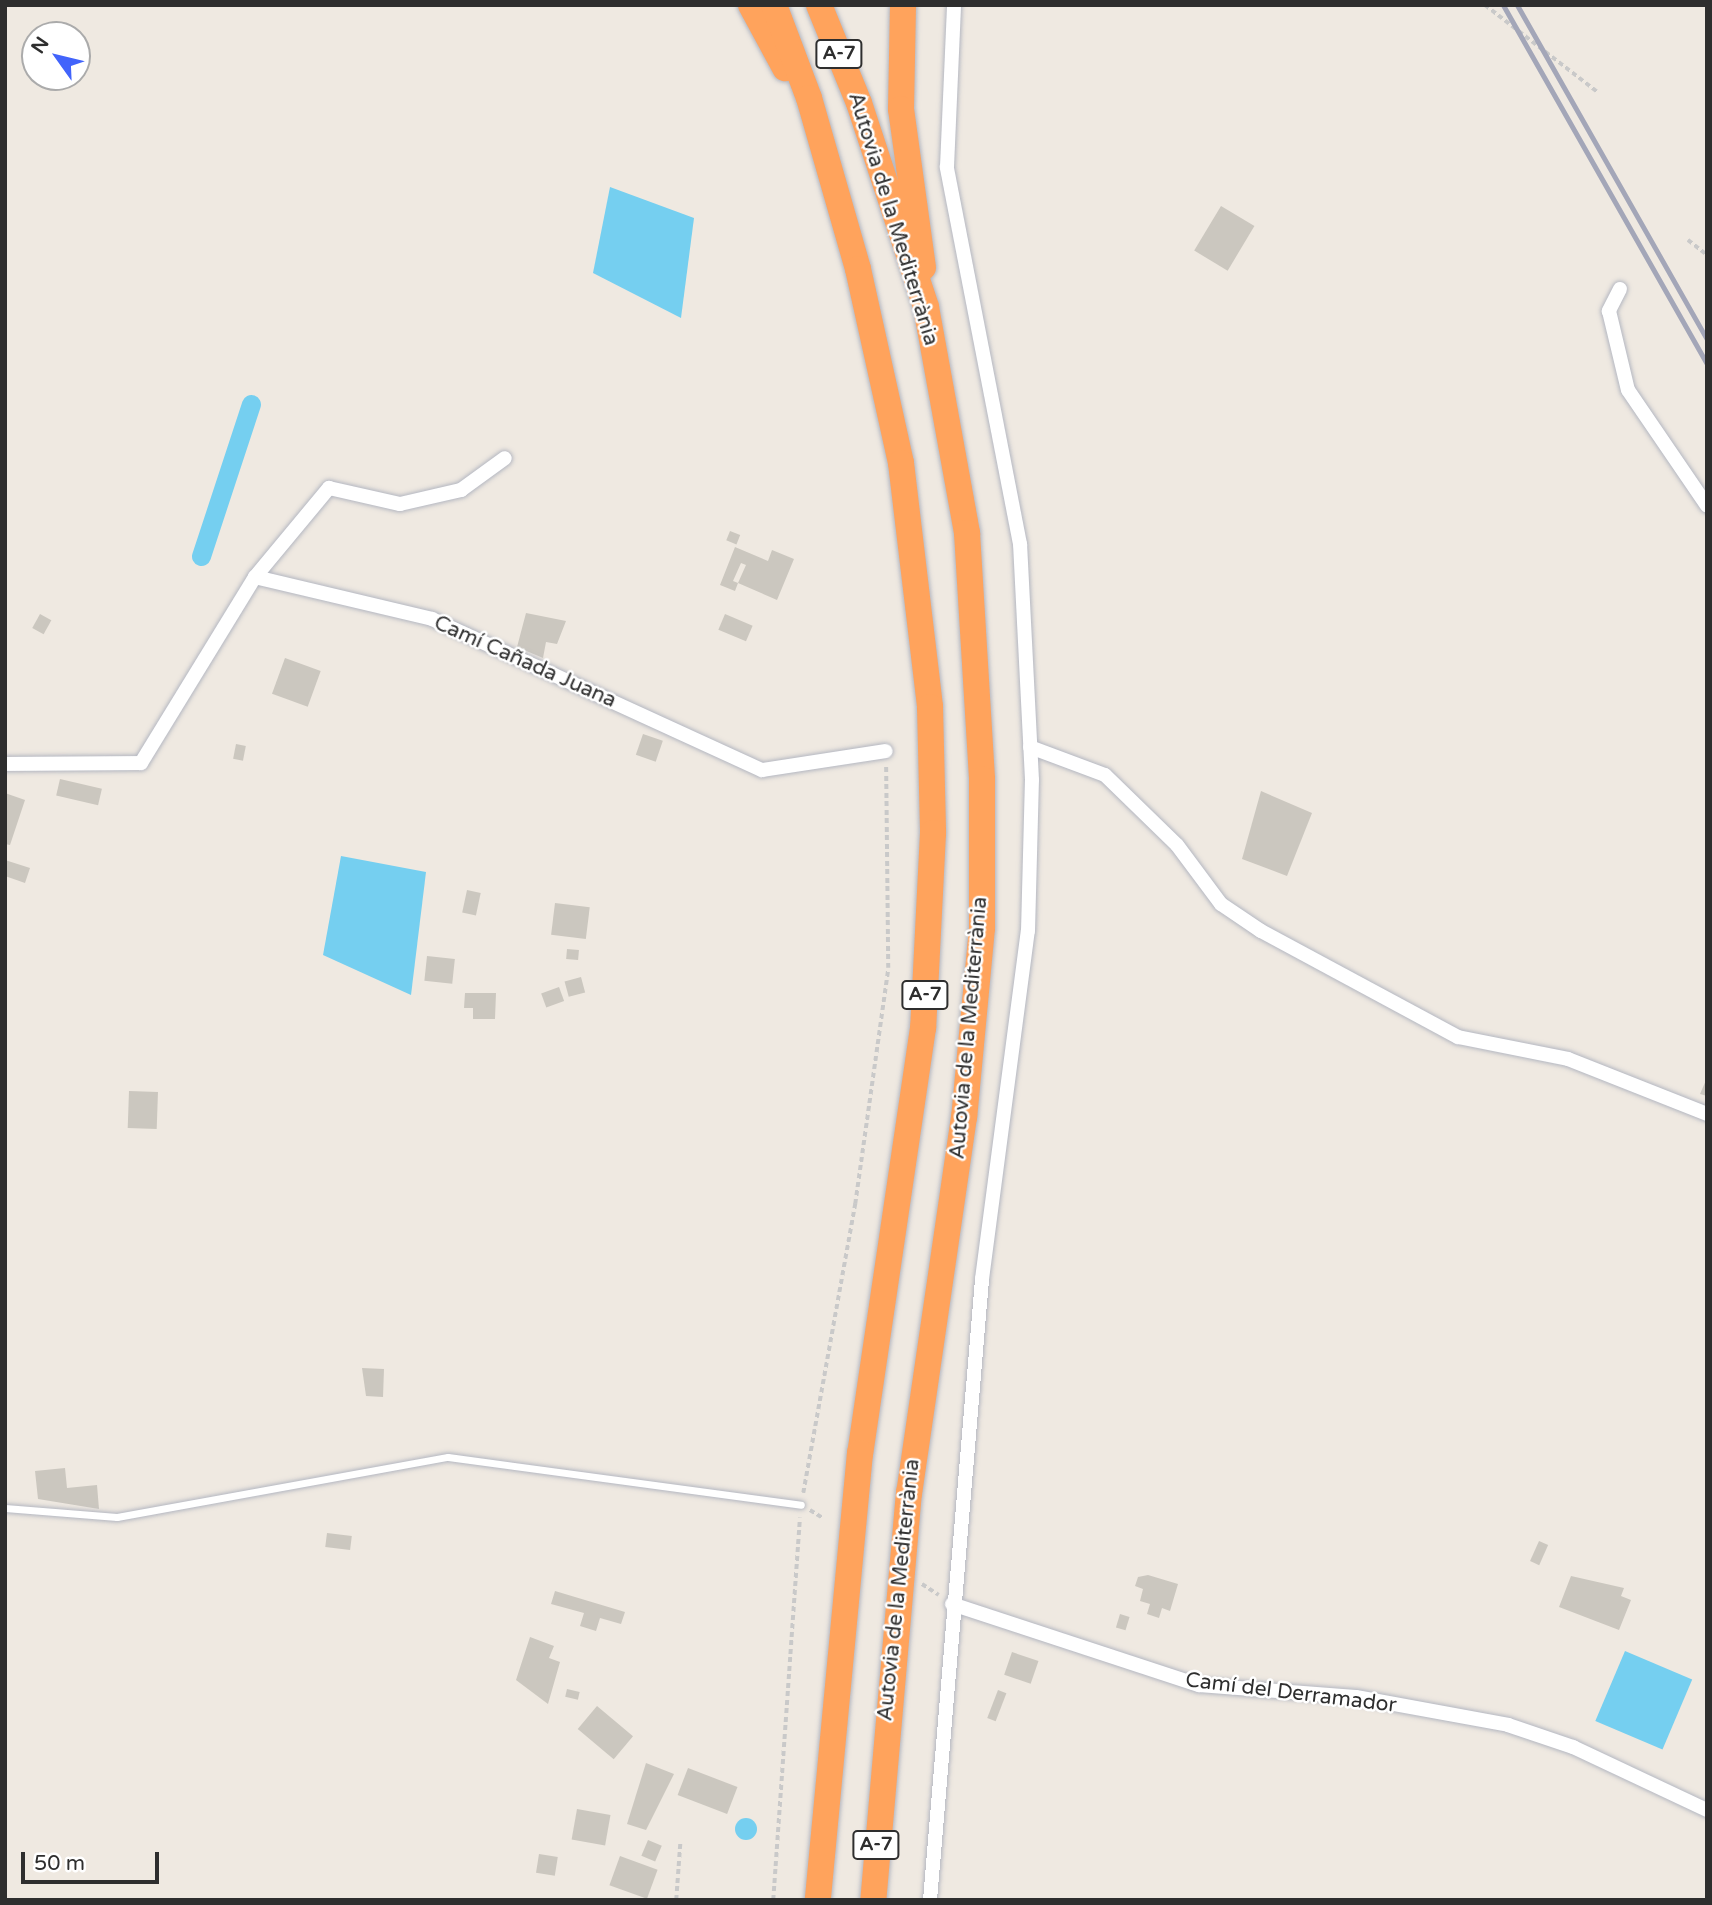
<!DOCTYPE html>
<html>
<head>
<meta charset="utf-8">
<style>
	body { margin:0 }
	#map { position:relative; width:1712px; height:1905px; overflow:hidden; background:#efe9e1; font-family:"Varela Round",sans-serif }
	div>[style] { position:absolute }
	.water>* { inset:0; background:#75cff0; transform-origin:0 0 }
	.round { border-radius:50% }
	.canal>* { height:19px; margin:-9.5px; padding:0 9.5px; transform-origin:9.5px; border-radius:9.5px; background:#75cff0 }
	.building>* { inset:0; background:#cbc7bf; transform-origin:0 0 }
	.path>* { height:3.5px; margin-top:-1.75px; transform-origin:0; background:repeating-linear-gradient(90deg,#c9c9c9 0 5px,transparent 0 8.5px) }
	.roads { filter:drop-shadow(0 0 2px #b4b7c1) drop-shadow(0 0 2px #b4b7c1) }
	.service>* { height:7px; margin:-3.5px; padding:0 3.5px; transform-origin:3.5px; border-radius:3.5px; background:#fff }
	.minor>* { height:14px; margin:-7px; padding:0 7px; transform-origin:7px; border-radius:7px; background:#fff }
	.motorway>* { height:26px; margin:-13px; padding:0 13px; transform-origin:13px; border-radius:13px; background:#ffa35c }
	.rail>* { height:5px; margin:-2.5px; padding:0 2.5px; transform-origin:2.5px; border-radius:2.5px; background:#a3a6b8 }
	span { translate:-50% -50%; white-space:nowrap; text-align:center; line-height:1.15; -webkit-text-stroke:5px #fff; paint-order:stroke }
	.shield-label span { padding:2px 5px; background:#fff; border:2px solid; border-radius:5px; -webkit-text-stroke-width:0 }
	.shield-label { font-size:19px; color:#2e2e2e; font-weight:700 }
	.street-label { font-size:21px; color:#2e2e2e }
	.frame { position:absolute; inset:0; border:7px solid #2e2e2e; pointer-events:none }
	.north { position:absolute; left:21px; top:21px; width:70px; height:70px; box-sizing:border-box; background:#fff; border:2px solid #ababab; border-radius:50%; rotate:304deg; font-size:19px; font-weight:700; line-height:28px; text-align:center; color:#2e2e2e }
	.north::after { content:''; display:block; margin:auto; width:24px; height:32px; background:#4264fb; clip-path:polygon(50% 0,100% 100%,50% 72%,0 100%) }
	.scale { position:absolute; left:21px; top:1852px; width:138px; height:32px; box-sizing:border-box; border:4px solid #2e2e2e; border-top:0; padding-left:9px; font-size:21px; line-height:24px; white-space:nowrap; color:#2e2e2e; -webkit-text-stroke:5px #fff; paint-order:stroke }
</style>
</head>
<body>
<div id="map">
	<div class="water">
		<div style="clip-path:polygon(610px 187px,694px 218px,681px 318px,593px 273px)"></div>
		<div style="clip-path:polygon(341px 856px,426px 872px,411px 995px,323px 955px)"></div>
		<div style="left:1625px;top:1651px;width:73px;height:76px;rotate:23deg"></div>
		<div class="round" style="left:735px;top:1818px;width:22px;height:22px"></div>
	</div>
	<div class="canal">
		<div style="left:201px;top:556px;width:160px;rotate:-71.8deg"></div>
	</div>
	<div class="building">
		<div style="left:1221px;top:206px;width:39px;height:52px;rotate:31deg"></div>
		<div style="left:730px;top:531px;width:11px;height:10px;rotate:22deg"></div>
		<div style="clip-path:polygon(evenodd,735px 547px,768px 561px,772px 550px,794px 559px,777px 600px,738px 583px,735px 591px,720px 585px,735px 547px,741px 563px,746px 565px,738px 583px,733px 581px,741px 563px)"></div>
		<div style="clip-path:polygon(526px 613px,566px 621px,557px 644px,546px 642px,543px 658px,517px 647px)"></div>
		<div style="left:40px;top:614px;width:13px;height:16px;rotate:29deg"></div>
		<div style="left:725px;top:614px;width:30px;height:17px;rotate:23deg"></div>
		<div style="left:285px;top:658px;width:38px;height:38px;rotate:20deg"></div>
		<div style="left:643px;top:734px;width:21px;height:22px;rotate:19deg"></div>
		<div style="left:236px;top:744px;width:10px;height:15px;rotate:11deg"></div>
		<div style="left:60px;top:779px;width:43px;height:17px;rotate:13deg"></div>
		<div style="clip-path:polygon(1261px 791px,1312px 813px,1287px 876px,1242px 859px)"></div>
		<div style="clip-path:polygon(5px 793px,25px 800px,10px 845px,5px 844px)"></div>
		<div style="clip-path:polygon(5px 860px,30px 868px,25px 883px,5px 876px)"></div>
		<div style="left:467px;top:890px;width:14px;height:23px;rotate:12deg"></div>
		<div style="left:555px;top:903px;width:35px;height:32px;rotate:7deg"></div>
		<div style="left:567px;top:949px;width:12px;height:10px;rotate:5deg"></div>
		<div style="left:427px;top:956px;width:28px;height:25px;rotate:6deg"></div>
		<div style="left:581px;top:977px;width:16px;height:17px;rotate:75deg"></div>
		<div style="left:559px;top:987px;width:15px;height:19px;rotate:70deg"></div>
		<div style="clip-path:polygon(465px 993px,496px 993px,495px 1019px,473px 1019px,473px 1008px,464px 1008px)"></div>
		<div style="clip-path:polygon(1707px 1078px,1707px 1096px,1700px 1094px)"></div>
		<div style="left:129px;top:1091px;width:29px;height:37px;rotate:2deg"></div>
		<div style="clip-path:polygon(362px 1368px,384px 1369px,383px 1397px,366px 1396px)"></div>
		<div style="clip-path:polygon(65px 1468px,67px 1488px,97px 1485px,99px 1509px,38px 1499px,35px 1471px)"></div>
		<div style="left:327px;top:1533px;width:25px;height:14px;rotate:7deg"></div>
		<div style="left:1539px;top:1541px;width:10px;height:22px;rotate:24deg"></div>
		<div style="clip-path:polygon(1148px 1575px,1178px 1584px,1170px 1611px,1162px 1608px,1159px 1618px,1147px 1614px,1150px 1604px,1140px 1601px,1143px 1589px,1135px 1586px,1138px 1577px)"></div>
		<div style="clip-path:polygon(1571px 1576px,1624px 1588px,1621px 1596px,1631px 1600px,1619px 1630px,1559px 1607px)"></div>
		<div style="clip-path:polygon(555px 1591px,625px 1612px,621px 1624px,600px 1618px,596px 1631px,580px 1626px,584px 1613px,551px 1604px)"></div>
		<div style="left:1120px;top:1614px;width:10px;height:14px;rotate:17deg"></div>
		<div style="clip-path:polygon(530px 1637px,554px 1646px,549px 1658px,560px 1662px,548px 1704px,516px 1680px)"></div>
		<div style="left:1012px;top:1652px;width:28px;height:24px;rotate:19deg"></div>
		<div style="left:567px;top:1689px;width:13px;height:8px;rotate:13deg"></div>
		<div style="left:998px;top:1690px;width:9px;height:30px;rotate:21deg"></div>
		<div style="left:597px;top:1706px;width:47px;height:30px;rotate:40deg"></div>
		<div style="clip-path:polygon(646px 1763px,674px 1774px,646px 1830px,627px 1824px)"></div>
		<div style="left:688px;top:1768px;width:53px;height:29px;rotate:21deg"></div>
		<div style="left:577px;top:1809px;width:34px;height:31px;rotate:10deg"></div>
		<div style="left:648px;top:1840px;width:15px;height:17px;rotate:23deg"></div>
		<div style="left:539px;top:1854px;width:19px;height:19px;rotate:9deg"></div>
		<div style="left:620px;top:1856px;width:40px;height:31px;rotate:20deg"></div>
	</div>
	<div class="path">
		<div style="left:1485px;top:5px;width:144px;rotate:37.7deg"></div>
		<div style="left:1688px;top:240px;width:24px;rotate:38deg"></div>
		<div style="left:803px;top:1493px;width:294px;rotate:-79.8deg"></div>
		<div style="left:855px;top:1204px;width:238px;rotate:-82deg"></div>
		<div style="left:888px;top:968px;width:203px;rotate:-90.6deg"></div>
		<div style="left:810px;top:1510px;width:15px;rotate:32deg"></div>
		<div style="left:922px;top:1584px;width:20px;rotate:33deg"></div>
		<div style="left:676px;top:1900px;width:56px;rotate:-85.9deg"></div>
		<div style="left:773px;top:1900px;width:383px;rotate:-86deg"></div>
	</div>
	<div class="roads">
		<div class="service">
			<div style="left:5px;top:1508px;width:112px;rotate:4.6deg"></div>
			<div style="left:117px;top:1517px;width:336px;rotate:-10.3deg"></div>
			<div style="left:448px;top:1457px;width:356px;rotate:7.7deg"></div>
		</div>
		<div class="minor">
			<div style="left:1620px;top:289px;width:25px;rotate:117deg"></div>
			<div style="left:1609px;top:311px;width:81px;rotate:76.5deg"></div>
			<div style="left:1628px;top:390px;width:140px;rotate:55.7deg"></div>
			<div style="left:255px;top:577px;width:116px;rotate:-50.3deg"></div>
			<div style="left:329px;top:488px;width:73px;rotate:12.7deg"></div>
			<div style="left:400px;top:504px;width:63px;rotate:-12.9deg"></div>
			<div style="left:461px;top:490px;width:54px;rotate:-36deg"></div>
			<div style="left:1030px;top:747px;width:80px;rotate:20.5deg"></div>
			<div style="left:1105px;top:775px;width:100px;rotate:44.2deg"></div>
			<div style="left:1177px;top:845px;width:74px;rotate:53.3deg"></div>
			<div style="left:1221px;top:904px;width:48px;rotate:34deg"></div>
			<div style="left:1261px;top:931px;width:224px;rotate:28.3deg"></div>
			<div style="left:1458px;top:1037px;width:112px;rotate:11.3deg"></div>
			<div style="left:1568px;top:1059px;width:149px;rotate:21.6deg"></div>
			<div style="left:5px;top:764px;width:136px;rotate:-0.4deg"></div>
			<div style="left:141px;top:763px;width:218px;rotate:-58.5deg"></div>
			<div style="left:255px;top:577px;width:182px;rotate:13.3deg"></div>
			<div style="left:432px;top:619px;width:363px;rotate:24.6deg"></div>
			<div style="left:762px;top:770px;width:125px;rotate:-8.7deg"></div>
			<div style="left:952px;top:1604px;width:260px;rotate:18.2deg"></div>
			<div style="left:1199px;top:1685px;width:157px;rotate:4.4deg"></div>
			<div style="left:1356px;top:1697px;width:155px;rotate:10.4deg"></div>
			<div style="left:1508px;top:1725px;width:69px;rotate:18.7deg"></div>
			<div style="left:1573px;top:1747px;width:148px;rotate:25.2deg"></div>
			<div style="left:930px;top:1900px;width:623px;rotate:-85.21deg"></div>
			<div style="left:982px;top:1279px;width:351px;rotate:-82.5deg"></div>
			<div style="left:1028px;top:931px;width:151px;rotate:-88.5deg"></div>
			<div style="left:1032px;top:780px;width:236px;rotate:-92.9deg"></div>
			<div style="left:1020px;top:544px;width:384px;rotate:-101deg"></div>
			<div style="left:947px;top:167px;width:162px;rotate:-87.5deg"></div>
		</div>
		<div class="motorway">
			<div style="left:751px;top:5px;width:72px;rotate:61.6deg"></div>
			<div style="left:774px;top:5px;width:99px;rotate:69.4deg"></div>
			<div style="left:809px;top:98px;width:178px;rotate:74deg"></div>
			<div style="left:858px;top:269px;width:199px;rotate:77.5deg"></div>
			<div style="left:901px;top:463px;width:246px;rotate:83.2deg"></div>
			<div style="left:930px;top:707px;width:126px;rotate:88.6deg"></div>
			<div style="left:933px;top:833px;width:195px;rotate:92.9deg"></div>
			<div style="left:923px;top:1028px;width:430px;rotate:98.4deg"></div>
			<div style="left:860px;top:1453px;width:449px;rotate:95.4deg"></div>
			<div style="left:819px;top:5px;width:106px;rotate:67.8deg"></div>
			<div style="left:859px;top:103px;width:215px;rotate:71.8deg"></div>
			<div style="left:926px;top:307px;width:230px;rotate:79.7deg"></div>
			<div style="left:967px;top:533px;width:246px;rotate:86.5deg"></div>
			<div style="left:982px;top:779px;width:149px;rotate:90deg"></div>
			<div style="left:982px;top:928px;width:190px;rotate:95.4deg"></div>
			<div style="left:964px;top:1117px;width:379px;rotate:98.3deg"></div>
			<div style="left:909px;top:1492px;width:410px;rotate:95deg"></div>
			<div style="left:903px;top:5px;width:104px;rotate:91.1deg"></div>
			<div style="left:901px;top:109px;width:160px;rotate:82.1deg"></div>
		</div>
	</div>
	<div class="rail">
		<div style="left:1503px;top:5px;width:413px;rotate:60.4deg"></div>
		<div style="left:1517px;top:5px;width:384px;rotate:60.4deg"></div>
	</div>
	<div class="shield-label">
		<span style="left:839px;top:54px">A-7</span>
		<span style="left:925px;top:995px">A-7</span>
		<span style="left:876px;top:1845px">A-7</span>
	</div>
	<div class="street-label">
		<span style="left:893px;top:219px;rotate:73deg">Autovia de la Mediterrània</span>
		<span style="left:525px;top:662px;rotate:24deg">Camí Cañada Juana</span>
		<span style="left:969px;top:1028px;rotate:-85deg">Autovia de la Mediterrània</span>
		<span style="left:899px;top:1590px;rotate:-84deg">Autovia de la Mediterrània</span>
		<span style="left:1291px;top:1693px;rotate:7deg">Camí del Derramador</span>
	</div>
	<div class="frame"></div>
	<div class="north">N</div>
	<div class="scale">50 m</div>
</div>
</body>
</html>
